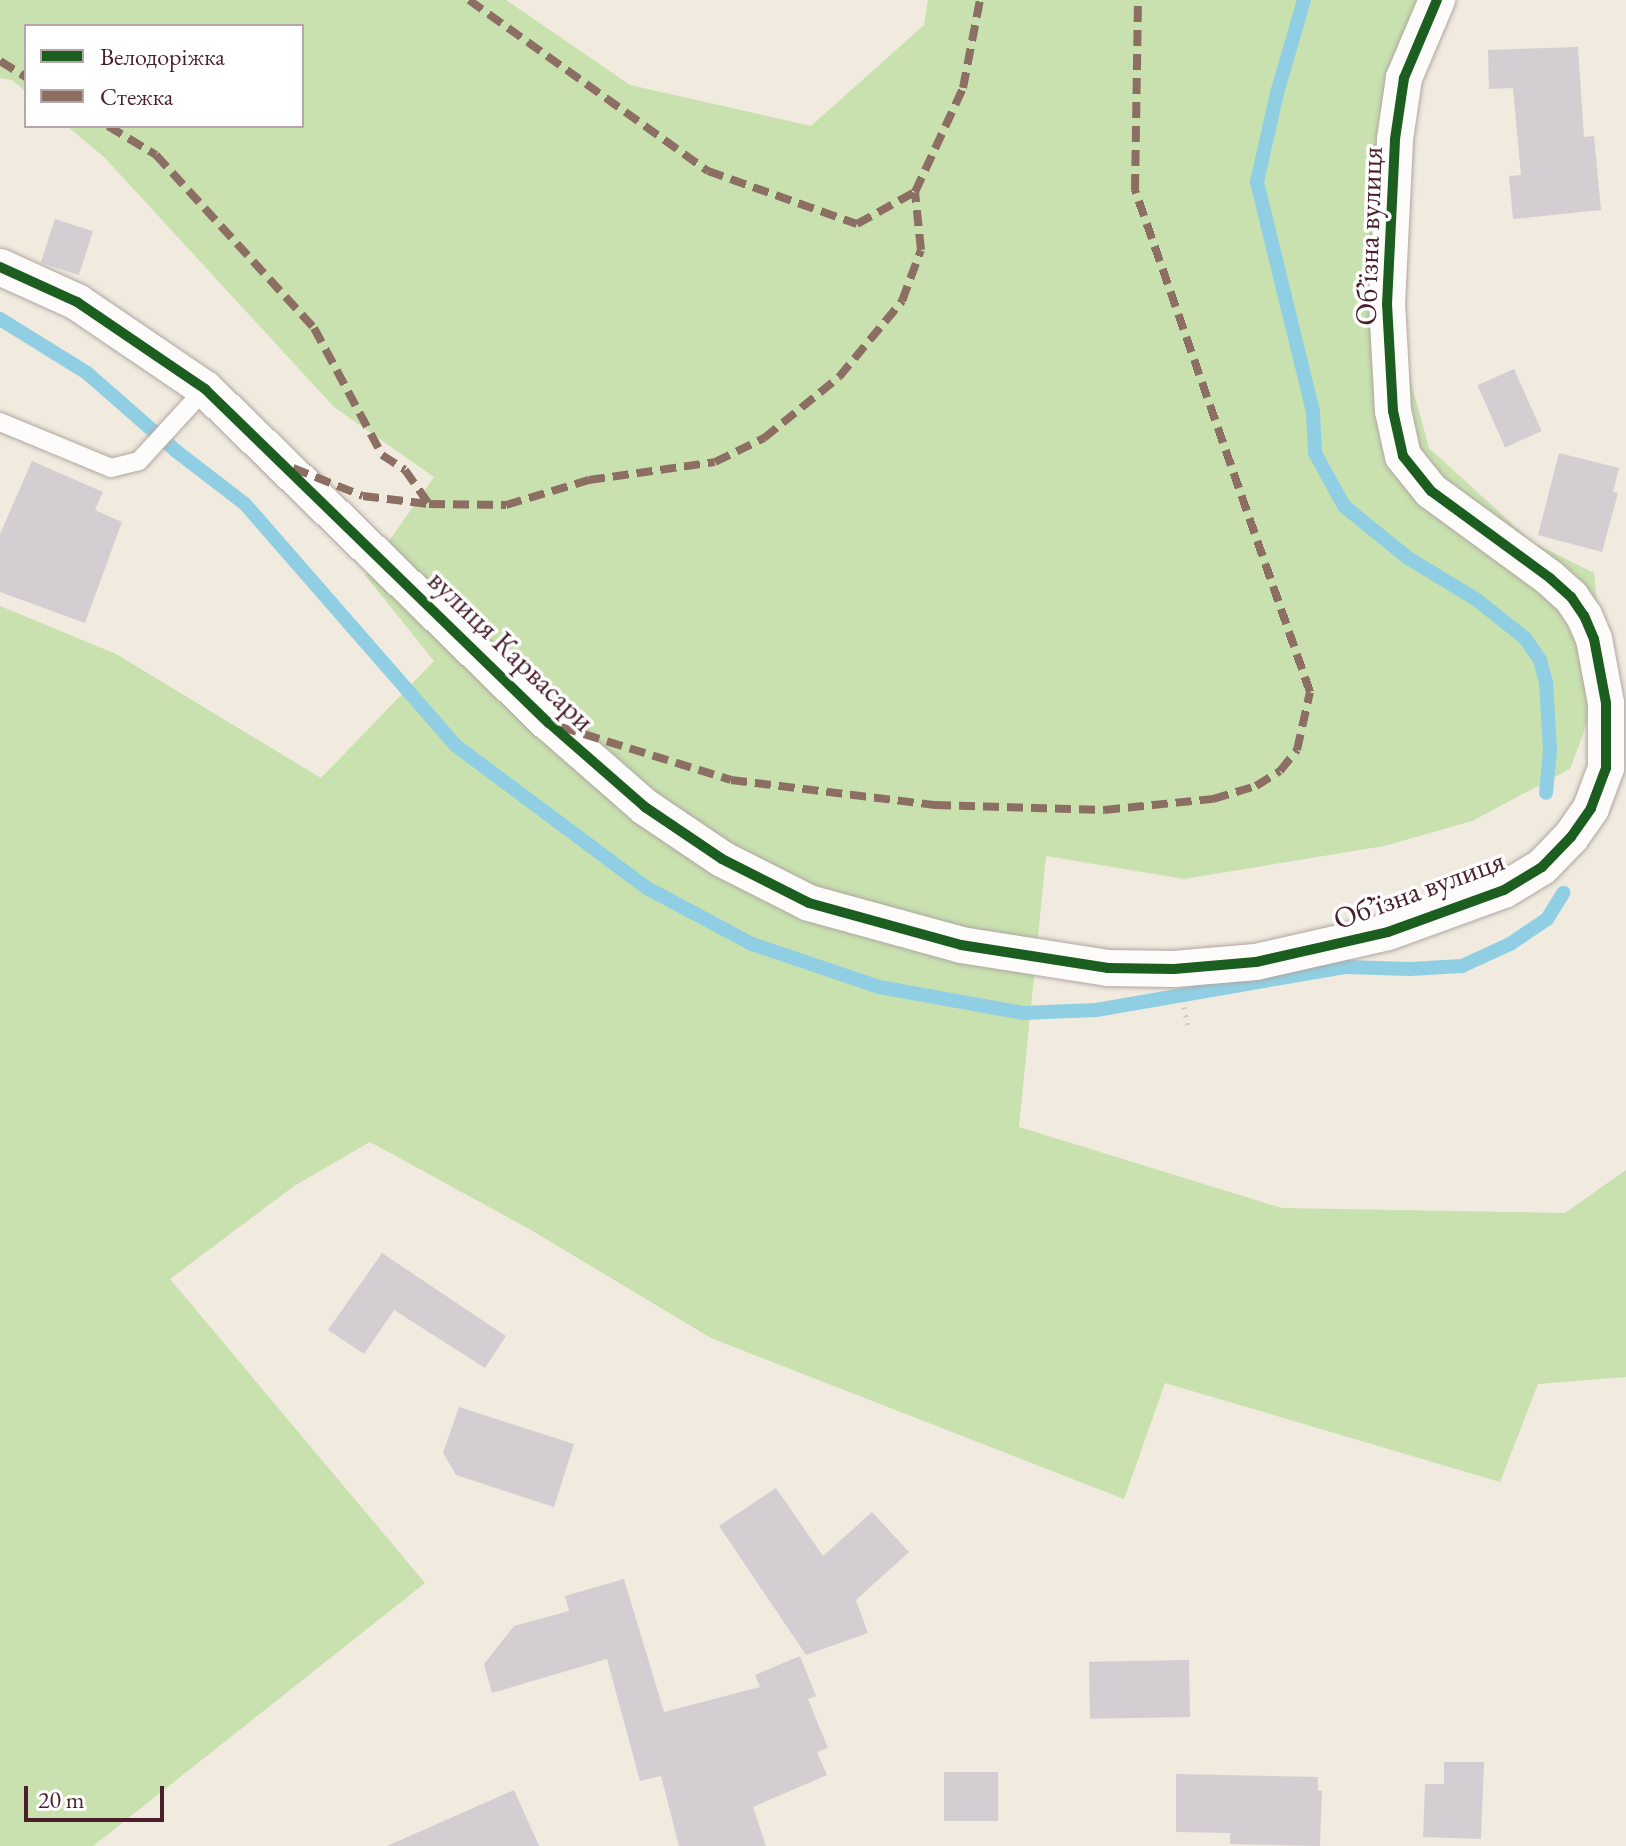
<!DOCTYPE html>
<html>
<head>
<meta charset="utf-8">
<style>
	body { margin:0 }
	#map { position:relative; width:1626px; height:1846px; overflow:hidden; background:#f0eadf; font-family:"EB Garamond",serif }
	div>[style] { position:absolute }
	.green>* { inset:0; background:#c8e1af }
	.stream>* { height:14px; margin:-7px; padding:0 7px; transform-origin:7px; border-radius:7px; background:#90cfe3 }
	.building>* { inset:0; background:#d4ced2; transform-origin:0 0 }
	.path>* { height:5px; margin-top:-2.5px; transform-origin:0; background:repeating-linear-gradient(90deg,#d1cbcb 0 2px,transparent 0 8px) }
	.roads { filter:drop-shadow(0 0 2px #b0a7a2) drop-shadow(0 0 2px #b0a7a2) }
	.service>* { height:18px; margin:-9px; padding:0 9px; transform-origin:9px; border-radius:9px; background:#fdfcfa }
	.minor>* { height:36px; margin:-18px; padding:0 18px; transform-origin:18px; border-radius:18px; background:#fdfcfa }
	.quiet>* { height:8px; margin-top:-4px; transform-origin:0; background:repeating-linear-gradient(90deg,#8d6e63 0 16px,transparent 0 24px) }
	.cycleway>* { height:10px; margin:-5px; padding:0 5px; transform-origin:5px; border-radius:5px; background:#1b5e20 }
	span { translate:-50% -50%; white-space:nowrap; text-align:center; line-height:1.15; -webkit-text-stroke:7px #fff; paint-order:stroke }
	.street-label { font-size:30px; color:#4a1f2b }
	.legend { position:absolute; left:24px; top:24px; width:280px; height:104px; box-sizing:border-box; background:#fff; border:2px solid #b7a5aa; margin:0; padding:10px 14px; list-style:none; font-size:24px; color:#4a1f2b }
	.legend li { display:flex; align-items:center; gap:16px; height:40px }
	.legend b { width:40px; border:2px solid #b7a5aa }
	.scale { position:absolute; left:24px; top:1786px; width:140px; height:36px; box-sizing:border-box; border:4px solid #4a1f2b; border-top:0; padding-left:10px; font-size:24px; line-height:28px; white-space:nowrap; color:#4a1f2b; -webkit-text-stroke:6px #fff; paint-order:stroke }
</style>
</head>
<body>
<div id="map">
	<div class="green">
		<div style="clip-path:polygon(0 0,506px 0,630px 85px,811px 126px,924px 25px,928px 0,1436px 0,1394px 98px,1405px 360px,1429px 448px,1532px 542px,1594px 573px,1604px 677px,1570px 769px,1472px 821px,1384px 846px,1184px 879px,1046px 856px,1019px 1127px,1282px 1208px,1565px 1213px,1626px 1170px,1626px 1377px,1538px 1384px,1500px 1482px,1165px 1383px,1124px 1499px,711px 1338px,531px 1230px,370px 1142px,294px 1186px,170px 1279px,425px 1583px,93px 1846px,0 1846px,0 606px,116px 654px,321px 778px,434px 661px,365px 575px,434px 477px,334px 407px,105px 158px,67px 126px,302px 126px,302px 26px,26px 26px,26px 92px,12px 80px,0 78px)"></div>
	</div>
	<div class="stream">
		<div style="left:1304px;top:0;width:97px;rotate:106.2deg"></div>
		<div style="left:1277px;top:93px;width:91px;rotate:102.7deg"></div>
		<div style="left:1257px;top:182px;width:237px;rotate:76.3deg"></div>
		<div style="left:1313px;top:412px;width:41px;rotate:87.2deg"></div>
		<div style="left:1315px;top:453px;width:60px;rotate:61.3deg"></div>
		<div style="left:1344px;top:506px;width:82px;rotate:39.1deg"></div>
		<div style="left:1408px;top:558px;width:81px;rotate:31.3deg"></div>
		<div style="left:1477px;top:600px;width:61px;rotate:38.4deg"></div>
		<div style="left:1525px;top:638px;width:27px;rotate:56deg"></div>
		<div style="left:1540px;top:660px;width:23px;rotate:75deg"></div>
		<div style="left:1546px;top:682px;width:68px;rotate:86.6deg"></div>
		<div style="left:1550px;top:750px;width:43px;rotate:95.3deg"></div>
		<div style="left:0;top:319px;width:102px;rotate:31.8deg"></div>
		<div style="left:87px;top:373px;width:118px;rotate:41.2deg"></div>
		<div style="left:176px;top:451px;width:87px;rotate:37.5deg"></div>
		<div style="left:245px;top:504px;width:320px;rotate:48.9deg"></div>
		<div style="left:455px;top:745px;width:239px;rotate:36.7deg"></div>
		<div style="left:647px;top:888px;width:119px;rotate:28.1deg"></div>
		<div style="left:752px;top:944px;width:134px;rotate:18.7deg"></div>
		<div style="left:879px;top:987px;width:146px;rotate:10.2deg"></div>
		<div style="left:1023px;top:1013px;width:73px;rotate:-2.4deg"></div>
		<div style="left:1096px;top:1010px;width:254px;rotate:-9.8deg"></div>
		<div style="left:1346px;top:967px;width:64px;rotate:1.8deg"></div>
		<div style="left:1410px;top:969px;width:52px;rotate:-3.3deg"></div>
		<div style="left:1462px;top:966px;width:53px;rotate:-24.6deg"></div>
		<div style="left:1510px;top:944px;width:45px;rotate:-34deg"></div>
		<div style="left:1547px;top:919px;width:31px;rotate:-58deg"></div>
	</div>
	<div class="building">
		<div style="clip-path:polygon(1578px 47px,1584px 137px,1594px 136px,1601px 210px,1513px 219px,1509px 176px,1521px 175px,1513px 88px,1489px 89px,1488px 50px)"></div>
		<div style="left:55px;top:219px;width:40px;height:46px;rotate:18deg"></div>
		<div style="left:1514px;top:369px;width:68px;height:40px;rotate:66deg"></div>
		<div style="clip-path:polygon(1559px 453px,1619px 468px,1613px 492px,1618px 493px,1602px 552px,1538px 535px)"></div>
		<div style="clip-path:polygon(32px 461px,103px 492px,95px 510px,122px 522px,85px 623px,0 592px,0 534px)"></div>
		<div style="clip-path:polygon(382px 1253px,506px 1336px,485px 1368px,394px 1310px,364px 1354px,328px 1330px)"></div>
		<div style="clip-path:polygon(459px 1407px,574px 1444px,554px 1507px,456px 1475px,443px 1453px)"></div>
		<div style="clip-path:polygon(776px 1488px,823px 1556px,872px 1512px,909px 1552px,856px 1600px,868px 1633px,806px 1655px,719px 1526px)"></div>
		<div style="clip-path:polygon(624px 1579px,664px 1712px,760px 1687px,755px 1675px,800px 1656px,816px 1696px,808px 1699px,828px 1748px,817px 1752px,827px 1775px,753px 1807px,766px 1846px,679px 1846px,661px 1776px,640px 1781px,607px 1659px,492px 1693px,484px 1664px,514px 1626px,569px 1611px,565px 1596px)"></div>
		<div style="left:1189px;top:1660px;width:57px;height:100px;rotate:89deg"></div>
		<div style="clip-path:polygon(1444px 1762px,1484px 1762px,1481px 1839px,1423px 1837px,1425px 1784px,1444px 1784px)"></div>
		<div style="left:998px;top:1772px;width:49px;height:54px;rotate:90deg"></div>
		<div style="clip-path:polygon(1176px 1774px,1318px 1777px,1318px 1791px,1322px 1791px,1320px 1846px,1230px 1844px,1230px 1833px,1176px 1832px)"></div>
		<div style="clip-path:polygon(514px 1790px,539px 1846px,387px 1846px)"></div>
	</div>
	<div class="path">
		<div style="left:1184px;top:1007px;width:24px;rotate:78deg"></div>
	</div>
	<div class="roads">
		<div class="service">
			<div style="left:0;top:422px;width:120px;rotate:22.5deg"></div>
			<div style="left:111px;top:468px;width:29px;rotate:-14deg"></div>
			<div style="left:139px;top:461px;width:98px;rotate:-47.5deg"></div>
		</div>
		<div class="minor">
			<div style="left:0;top:267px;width:85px;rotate:24.4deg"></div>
			<div style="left:77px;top:302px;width:155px;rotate:34.2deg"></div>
			<div style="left:205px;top:389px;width:479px;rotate:44.2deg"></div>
			<div style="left:549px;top:723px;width:128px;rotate:41.2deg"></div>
			<div style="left:645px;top:807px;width:93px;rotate:34deg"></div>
			<div style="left:722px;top:859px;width:97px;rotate:26.8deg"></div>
			<div style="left:809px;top:903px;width:158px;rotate:15.4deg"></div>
			<div style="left:961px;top:945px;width:149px;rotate:8.9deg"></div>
			<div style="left:1108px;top:968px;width:66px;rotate:0.9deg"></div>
			<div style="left:1174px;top:969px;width:82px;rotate:-4.9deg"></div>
			<div style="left:1256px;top:962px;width:135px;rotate:-12.8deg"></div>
			<div style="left:1388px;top:932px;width:123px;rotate:-19.9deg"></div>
			<div style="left:1504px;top:890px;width:44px;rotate:-31.2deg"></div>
			<div style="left:1542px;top:867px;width:42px;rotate:-46deg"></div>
			<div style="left:1571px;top:837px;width:35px;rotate:-55deg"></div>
			<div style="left:1591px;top:808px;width:43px;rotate:-69.4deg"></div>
			<div style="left:1606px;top:768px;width:65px;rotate:-90deg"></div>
			<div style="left:1606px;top:703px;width:65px;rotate:-100.6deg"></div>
			<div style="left:1594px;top:639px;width:25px;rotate:-113deg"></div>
			<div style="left:1584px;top:616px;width:23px;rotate:-124deg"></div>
			<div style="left:1571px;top:597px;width:28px;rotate:-138deg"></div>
			<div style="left:1550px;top:578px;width:147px;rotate:-143.8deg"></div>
			<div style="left:1431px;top:491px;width:45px;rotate:-128.7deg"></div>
			<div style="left:1403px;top:456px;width:46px;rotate:-102.5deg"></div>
			<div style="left:1393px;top:411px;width:107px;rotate:-93.2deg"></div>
			<div style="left:1387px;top:304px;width:165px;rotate:-87.2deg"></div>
			<div style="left:1395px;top:139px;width:62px;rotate:-81.6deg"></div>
			<div style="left:1404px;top:78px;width:85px;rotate:-67.1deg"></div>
		</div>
	</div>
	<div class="quiet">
		<div style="left:469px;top:0;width:294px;rotate:35.6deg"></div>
		<div style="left:708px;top:171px;width:158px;rotate:19.6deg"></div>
		<div style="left:857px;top:224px;width:66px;rotate:-28.9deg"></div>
		<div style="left:915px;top:192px;width:115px;rotate:-65.2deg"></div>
		<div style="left:963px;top:88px;width:90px;rotate:-79.1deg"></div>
		<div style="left:0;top:61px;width:31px;rotate:32deg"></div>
		<div style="left:108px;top:126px;width:56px;rotate:31.1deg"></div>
		<div style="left:156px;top:155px;width:234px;rotate:47.6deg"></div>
		<div style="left:314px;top:328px;width:144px;rotate:61.8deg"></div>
		<div style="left:382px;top:455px;width:27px;rotate:33deg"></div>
		<div style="left:405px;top:470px;width:42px;rotate:54.8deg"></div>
		<div style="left:293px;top:468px;width:75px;rotate:21.8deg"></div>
		<div style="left:363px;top:496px;width:66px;rotate:6.9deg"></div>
		<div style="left:429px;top:504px;width:77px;rotate:0.7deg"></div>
		<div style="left:506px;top:505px;width:87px;rotate:-16.8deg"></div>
		<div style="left:589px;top:480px;width:127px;rotate:-8.1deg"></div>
		<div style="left:715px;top:462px;width:55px;rotate:-26.1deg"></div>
		<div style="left:764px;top:438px;width:97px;rotate:-39.1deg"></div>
		<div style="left:839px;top:377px;width:99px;rotate:-50.3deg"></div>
		<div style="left:902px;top:301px;width:54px;rotate:-69.6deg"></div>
		<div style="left:921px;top:250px;width:58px;rotate:-95.9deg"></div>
		<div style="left:561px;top:727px;width:178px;rotate:17.3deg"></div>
		<div style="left:731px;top:780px;width:206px;rotate:7deg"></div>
		<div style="left:935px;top:805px;width:169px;rotate:1.7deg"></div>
		<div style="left:1104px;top:810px;width:110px;rotate:-5.8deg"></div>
		<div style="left:1213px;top:799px;width:45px;rotate:-16.8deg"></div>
		<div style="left:1256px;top:786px;width:28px;rotate:-32deg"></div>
		<div style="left:1280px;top:771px;width:27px;rotate:-51deg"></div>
		<div style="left:1297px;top:750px;width:59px;rotate:-77.4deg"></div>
		<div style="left:1310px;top:692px;width:532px;rotate:-109.22deg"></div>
		<div style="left:1135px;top:190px;width:190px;rotate:-89.1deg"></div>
	</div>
	<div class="cycleway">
		<div style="left:0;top:267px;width:85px;rotate:24.4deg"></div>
		<div style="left:77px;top:302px;width:155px;rotate:34.2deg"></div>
		<div style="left:205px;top:389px;width:479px;rotate:44.2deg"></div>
		<div style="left:549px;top:723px;width:128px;rotate:41.2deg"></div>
		<div style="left:645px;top:807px;width:93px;rotate:34deg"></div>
		<div style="left:722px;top:859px;width:97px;rotate:26.8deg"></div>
		<div style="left:809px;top:903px;width:158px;rotate:15.4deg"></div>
		<div style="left:961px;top:945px;width:149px;rotate:8.9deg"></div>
		<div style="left:1108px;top:968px;width:66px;rotate:0.9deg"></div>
		<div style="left:1174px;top:969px;width:82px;rotate:-4.9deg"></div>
		<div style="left:1256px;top:962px;width:135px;rotate:-12.8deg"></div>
		<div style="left:1388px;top:932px;width:123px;rotate:-19.9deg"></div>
		<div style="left:1504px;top:890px;width:44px;rotate:-31.2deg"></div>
		<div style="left:1542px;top:867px;width:42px;rotate:-46deg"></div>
		<div style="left:1571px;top:837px;width:35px;rotate:-55deg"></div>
		<div style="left:1591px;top:808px;width:43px;rotate:-69.4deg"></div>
		<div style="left:1606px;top:768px;width:65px;rotate:-90deg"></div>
		<div style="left:1606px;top:703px;width:65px;rotate:-100.6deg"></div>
		<div style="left:1594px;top:639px;width:25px;rotate:-113deg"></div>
		<div style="left:1584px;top:616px;width:23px;rotate:-124deg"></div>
		<div style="left:1571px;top:597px;width:28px;rotate:-138deg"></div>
		<div style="left:1550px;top:578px;width:147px;rotate:-143.8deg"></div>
		<div style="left:1431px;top:491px;width:45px;rotate:-128.7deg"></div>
		<div style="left:1403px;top:456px;width:46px;rotate:-102.5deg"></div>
		<div style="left:1393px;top:411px;width:107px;rotate:-93.2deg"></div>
		<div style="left:1387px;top:304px;width:165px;rotate:-87.2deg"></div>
		<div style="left:1395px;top:139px;width:62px;rotate:-81.6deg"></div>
		<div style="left:1404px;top:78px;width:85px;rotate:-67.1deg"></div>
	</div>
	<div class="street-label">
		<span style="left:1369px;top:236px;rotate:-88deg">Обʼїзна вулиця</span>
		<span style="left:511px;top:651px;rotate:44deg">вулиця Карвасари</span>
		<span style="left:1419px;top:890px;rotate:-20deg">Обʼїзна вулиця</span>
	</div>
	<ul class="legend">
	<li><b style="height:10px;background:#1b5e20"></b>Велодоріжка</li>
	<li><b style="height:10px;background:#8d6e63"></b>Стежка</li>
	</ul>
	<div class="scale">20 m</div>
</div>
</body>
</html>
